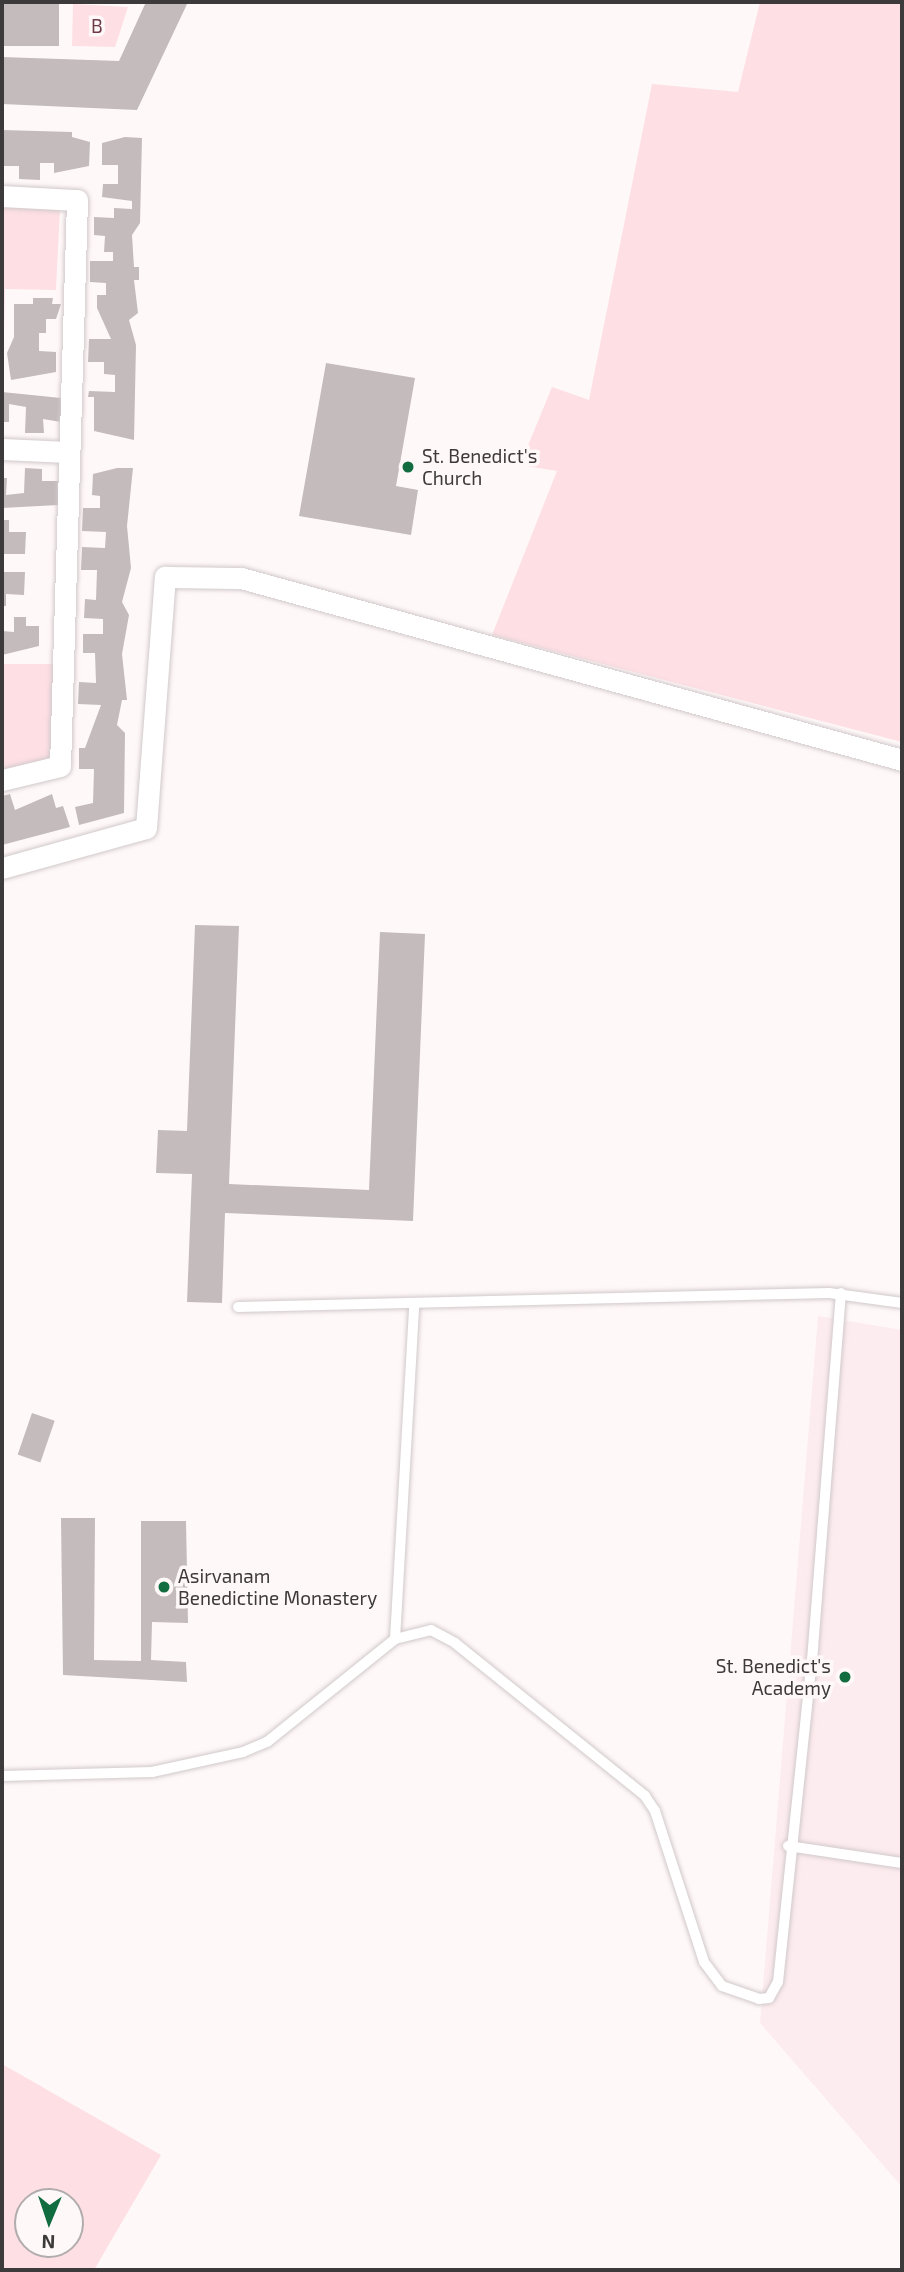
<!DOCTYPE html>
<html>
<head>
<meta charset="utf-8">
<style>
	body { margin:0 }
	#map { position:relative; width:904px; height:2272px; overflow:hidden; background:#fff8f9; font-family:"Exo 2",sans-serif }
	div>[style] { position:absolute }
	.built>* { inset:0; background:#fdecef }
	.green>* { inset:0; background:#fddfe4 }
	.building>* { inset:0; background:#c3bbbc; transform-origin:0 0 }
	.roads { filter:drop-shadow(0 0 2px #d1c9ca) drop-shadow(0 0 2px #d1c9ca) }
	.lane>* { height:10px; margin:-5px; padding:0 5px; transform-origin:5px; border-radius:5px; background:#fff }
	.street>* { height:21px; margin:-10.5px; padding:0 10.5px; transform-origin:10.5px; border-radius:10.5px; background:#fff }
	.dots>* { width:19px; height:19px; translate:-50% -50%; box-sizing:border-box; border:4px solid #fff8f9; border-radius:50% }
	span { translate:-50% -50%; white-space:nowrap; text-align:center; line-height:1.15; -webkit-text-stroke:7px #fff8f9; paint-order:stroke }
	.park-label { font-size:19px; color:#6e3b47 }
	.poi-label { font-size:19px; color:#3d3a3b }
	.left { translate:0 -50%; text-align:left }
	.right { translate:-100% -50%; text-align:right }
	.frame { position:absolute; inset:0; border:4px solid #3d3a3b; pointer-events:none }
	.north { position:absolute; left:14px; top:2188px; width:70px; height:70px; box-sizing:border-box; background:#fff8f9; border:2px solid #b1acad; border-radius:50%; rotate:182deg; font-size:19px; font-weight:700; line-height:28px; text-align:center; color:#3d3a3b }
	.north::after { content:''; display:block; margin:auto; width:24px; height:32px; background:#116c40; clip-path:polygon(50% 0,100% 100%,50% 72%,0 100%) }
</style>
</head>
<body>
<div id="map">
	<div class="built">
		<div style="clip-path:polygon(818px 1316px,902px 1330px,902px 2187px,760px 2023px)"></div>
	</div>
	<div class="green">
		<div style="clip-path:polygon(760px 2px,902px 2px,902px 742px,492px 635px,557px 471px,520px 465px,552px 387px,589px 400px,652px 84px,738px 92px)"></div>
		<div style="clip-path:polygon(73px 4px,128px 7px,115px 47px,72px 46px)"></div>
		<div style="clip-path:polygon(2px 204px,60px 207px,56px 290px,5px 289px,3px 374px)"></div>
		<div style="clip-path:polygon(2px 664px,56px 664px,54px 759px,2px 771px)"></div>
		<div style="clip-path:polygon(evenodd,2px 2064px,161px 2155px,94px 2270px,2px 2270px,2px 2064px,70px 2202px,70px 2244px,28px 2244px,28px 2202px,70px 2202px)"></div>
	</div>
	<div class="building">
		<div style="left:2px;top:2px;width:57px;height:44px"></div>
		<div style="clip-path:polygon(146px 2px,188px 2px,137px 110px,2px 104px,2px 57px,119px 61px)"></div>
		<div style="clip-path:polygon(2px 130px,72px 132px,72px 137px,90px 142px,89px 166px,54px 173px,54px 163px,40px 163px,40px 180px,19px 179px,19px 166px,2px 166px)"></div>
		<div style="clip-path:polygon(125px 137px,142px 138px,140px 223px,132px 235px,134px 267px,139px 267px,139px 280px,134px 280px,138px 313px,129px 320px,136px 345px,134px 440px,94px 431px,94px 397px,88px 397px,89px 391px,115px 392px,115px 375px,104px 374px,104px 362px,88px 362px,89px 339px,111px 339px,97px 308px,97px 295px,106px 295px,106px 283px,90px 282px,90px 261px,113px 261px,113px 252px,104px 252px,105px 236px,94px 235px,94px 217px,114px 218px,114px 208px,132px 209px,132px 201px,102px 197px,103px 184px,118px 184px,118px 165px,102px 165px,102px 143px)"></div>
		<div style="clip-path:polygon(33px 298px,53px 298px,52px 304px,61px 304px,56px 319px,46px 319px,46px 333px,39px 333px,39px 351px,56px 352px,56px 372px,11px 380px,7px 353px,14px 337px,14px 304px,33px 304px)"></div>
		<div style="clip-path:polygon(326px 363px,415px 378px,396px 486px,418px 490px,411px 535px,299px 516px)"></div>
		<div style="clip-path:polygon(2px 392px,61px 398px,61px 422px,43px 419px,44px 433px,25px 433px,26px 407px,9px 404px,9px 422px,2px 422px)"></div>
		<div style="clip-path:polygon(25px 468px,42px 469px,42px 481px,58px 481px,58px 505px,2px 508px,2px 478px,7px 478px,6px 495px,24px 493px)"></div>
		<div style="clip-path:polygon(117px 468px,133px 468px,127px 526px,131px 568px,122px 602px,129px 615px,122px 654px,127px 700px,122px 700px,117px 725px,125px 733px,124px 813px,79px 825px,75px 807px,93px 803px,94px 769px,79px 769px,79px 748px,85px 748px,101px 705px,78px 704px,79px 682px,96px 683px,95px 653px,83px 653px,83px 634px,103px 634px,103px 619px,84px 618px,85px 599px,96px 600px,97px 570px,81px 570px,82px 547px,105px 548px,106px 532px,82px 531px,83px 508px,100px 508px,100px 496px,92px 495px,93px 474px)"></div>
		<div style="clip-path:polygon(2px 520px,9px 520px,9px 532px,26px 532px,25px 554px,2px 554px)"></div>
		<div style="clip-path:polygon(2px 572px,25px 572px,24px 595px,6px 594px,6px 606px,2px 606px)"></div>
		<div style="clip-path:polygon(14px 617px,26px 617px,26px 626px,39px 626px,39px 646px,2px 655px,2px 631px,14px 632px)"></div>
		<div style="clip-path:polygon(10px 794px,15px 810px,52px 794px,56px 808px,63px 806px,70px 827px,2px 845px,2px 796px)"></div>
		<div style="clip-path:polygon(195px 925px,239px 926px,229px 1184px,369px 1190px,380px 932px,425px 934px,413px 1221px,225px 1213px,222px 1303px,187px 1302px,192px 1174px,156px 1173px,158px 1130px,187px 1131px)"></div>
		<div style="left:32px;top:1413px;width:24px;height:44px;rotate:19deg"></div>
		<div style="clip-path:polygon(61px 1518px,95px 1518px,94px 1660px,141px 1661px,141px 1521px,186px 1521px,188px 1623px,152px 1622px,151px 1660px,186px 1662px,187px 1682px,63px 1675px)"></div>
	</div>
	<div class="roads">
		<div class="lane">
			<div style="left:238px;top:1307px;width:591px;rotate:-1.36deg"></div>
			<div style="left:829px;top:1293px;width:74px;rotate:7.8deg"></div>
			<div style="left:395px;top:1639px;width:335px;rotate:-86.7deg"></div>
			<div style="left:2px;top:1776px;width:150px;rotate:-1.5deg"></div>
			<div style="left:152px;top:1772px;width:93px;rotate:-12.4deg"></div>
			<div style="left:243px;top:1752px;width:26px;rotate:-23deg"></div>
			<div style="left:267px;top:1742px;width:164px;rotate:-38.8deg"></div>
			<div style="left:395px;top:1639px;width:37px;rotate:-14deg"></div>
			<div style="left:431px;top:1630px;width:27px;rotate:28deg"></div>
			<div style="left:455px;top:1643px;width:244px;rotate:38.8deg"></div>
			<div style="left:645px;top:1796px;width:18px;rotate:56deg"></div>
			<div style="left:655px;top:1811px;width:159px;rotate:72deg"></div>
			<div style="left:704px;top:1962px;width:30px;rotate:53deg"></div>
			<div style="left:722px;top:1986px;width:39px;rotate:19deg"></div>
			<div style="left:759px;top:1999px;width:10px;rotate:-6deg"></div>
			<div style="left:769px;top:1998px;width:18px;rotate:-61deg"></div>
			<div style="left:778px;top:1982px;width:336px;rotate:-84deg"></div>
			<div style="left:813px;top:1648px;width:356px;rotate:-85.5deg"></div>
			<div style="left:788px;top:1846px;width:115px;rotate:8.5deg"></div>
		</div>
		<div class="street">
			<div style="left:2px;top:196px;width:75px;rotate:3.1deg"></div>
			<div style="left:77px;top:200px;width:566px;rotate:91.72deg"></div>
			<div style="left:60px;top:766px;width:60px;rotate:166.4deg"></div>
			<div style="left:2px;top:449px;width:66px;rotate:2.6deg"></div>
			<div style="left:2px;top:868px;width:149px;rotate:-15.5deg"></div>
			<div style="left:146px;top:828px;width:252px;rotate:-85.7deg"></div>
			<div style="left:165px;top:577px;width:76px;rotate:0.8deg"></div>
			<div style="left:241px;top:578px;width:686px;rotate:15.39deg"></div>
		</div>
	</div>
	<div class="dots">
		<div style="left:408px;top:467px;background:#116c40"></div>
		<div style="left:164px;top:1587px;background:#116c40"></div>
		<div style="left:845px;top:1677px;background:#116c40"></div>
	</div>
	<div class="park-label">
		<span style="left:97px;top:26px">B</span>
	</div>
	<div class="poi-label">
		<span class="left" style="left:422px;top:467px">St. Benedict's<br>Church</span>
		<span class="left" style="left:178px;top:1587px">Asirvanam<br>Benedictine Monastery</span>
		<span class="right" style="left:831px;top:1677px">St. Benedict's<br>Academy</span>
	</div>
	<div class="frame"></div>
	<div class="north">N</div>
</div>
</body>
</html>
